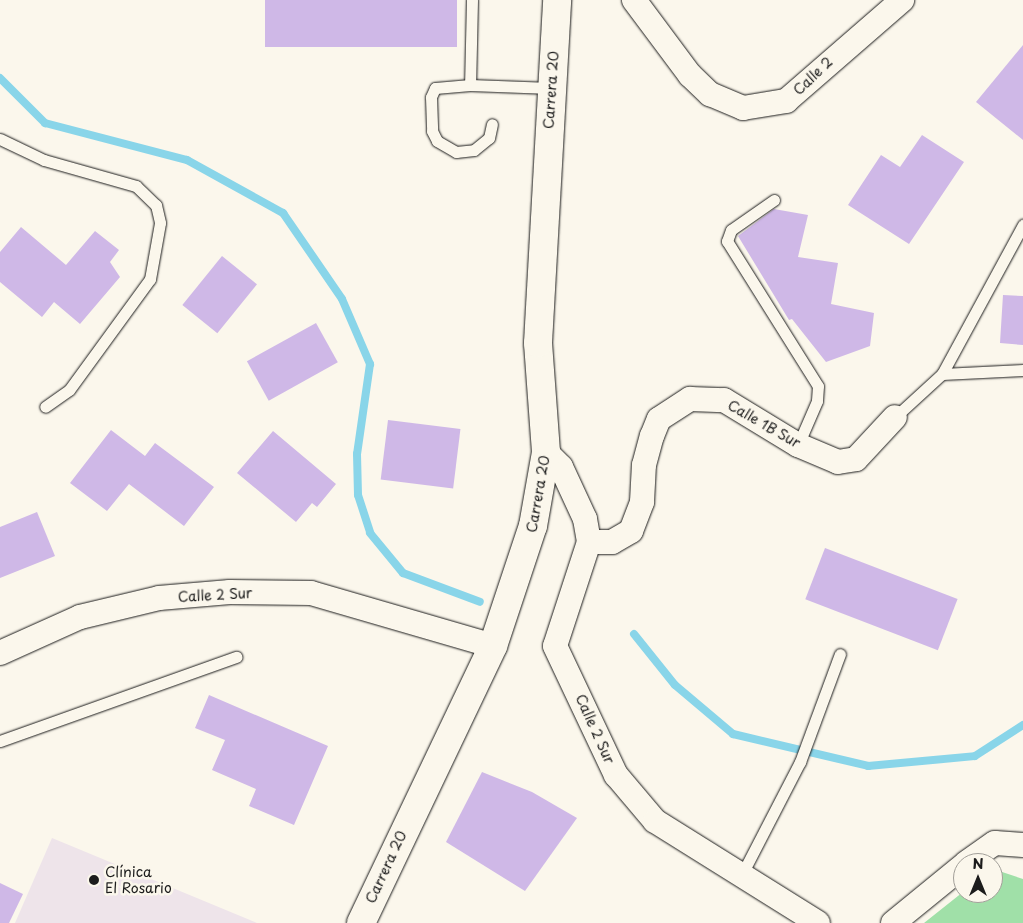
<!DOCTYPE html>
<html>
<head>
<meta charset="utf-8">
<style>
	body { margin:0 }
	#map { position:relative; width:1023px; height:923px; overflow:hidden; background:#fbf7ec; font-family:"Playpen Sans",sans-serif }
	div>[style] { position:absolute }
	.built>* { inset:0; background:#eee4ea }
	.green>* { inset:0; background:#a0e0a8 }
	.stream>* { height:8px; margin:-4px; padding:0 4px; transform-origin:4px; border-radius:4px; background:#89d5e9 }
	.building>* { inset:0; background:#cfb8e7; transform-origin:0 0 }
	.roads { filter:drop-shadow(0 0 1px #1c1c1c) drop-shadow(0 0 1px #1c1c1c) }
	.service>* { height:11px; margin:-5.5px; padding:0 5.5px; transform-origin:5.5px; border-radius:5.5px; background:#fbf7ec }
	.minor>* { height:24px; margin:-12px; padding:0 12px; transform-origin:12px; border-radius:12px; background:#fbf7ec }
	.tertiary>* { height:28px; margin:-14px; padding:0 14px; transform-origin:14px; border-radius:14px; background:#fbf7ec }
	.dots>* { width:14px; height:14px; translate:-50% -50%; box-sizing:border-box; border:2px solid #fbf7ec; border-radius:50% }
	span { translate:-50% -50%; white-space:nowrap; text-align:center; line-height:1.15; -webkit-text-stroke:5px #fbf7ec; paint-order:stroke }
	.street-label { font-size:14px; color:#1c1c1c }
	.poi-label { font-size:14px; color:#1c1c1c }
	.left { translate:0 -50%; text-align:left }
	.north { position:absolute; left:953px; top:853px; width:50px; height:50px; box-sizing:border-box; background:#fbf7ec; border:1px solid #a29f99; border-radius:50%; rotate:0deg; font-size:14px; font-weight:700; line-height:20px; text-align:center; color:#1c1c1c }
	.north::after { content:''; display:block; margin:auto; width:18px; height:22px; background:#1c1c1c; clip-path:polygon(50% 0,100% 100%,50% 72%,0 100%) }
</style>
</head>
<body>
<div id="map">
	<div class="built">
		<div style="clip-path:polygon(52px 838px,257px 923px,15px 923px)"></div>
	</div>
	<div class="green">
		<div style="clip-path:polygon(993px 869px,1023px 879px,1023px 923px,924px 923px,963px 892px,993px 893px)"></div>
	</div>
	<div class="stream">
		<div style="left:0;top:78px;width:64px;rotate:45deg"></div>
		<div style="left:45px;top:123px;width:147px;rotate:14.6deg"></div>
		<div style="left:187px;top:160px;width:110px;rotate:28.9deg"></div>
		<div style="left:283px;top:213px;width:104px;rotate:55.5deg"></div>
		<div style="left:342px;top:299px;width:71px;rotate:66.7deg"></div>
		<div style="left:370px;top:364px;width:91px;rotate:98.2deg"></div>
		<div style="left:357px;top:454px;width:41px;rotate:88.6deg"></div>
		<div style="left:358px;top:495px;width:40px;rotate:72deg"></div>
		<div style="left:370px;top:533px;width:52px;rotate:50.5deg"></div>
		<div style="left:403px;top:573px;width:82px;rotate:20.6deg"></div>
		<div style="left:634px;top:634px;width:65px;rotate:51.2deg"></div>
		<div style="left:675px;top:685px;width:76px;rotate:40.2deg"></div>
		<div style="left:733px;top:734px;width:139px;rotate:13.3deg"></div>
		<div style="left:868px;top:766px;width:107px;rotate:-5.3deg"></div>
		<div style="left:975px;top:756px;width:57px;rotate:-32.9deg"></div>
	</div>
	<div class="building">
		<div style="left:265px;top:0;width:192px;height:47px"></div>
		<div style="clip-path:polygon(1023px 45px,1023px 140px,976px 102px)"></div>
		<div style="clip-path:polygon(922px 135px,964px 162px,909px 244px,848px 205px,881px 155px,900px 167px)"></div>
		<div style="clip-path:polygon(774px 209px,808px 215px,798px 257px,838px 263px,831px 304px,874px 313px,870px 346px,826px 362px,792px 319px,789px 320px,738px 236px)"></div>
		<div style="clip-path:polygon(21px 227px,66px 265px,95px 231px,119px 250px,110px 262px,120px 277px,80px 324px,54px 302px,42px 317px,0 282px,0 252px)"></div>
		<div style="left:222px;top:256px;width:45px;height:63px;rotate:39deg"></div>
		<div style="clip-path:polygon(1003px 295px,1023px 296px,1023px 345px,1000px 343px)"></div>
		<div style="left:316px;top:323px;width:45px;height:79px;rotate:61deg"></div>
		<div style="left:388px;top:420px;width:73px;height:60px;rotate:7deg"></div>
		<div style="clip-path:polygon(111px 430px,145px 456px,155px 443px,214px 487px,184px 526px,129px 484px,107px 511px,70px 483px)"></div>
		<div style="clip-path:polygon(273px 431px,336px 484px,317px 507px,312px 503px,296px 522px,237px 473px)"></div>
		<div style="clip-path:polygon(37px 512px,55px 556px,0 578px,0 527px)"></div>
		<div style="left:825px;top:548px;width:142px;height:55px;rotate:21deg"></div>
		<div style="clip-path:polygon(209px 695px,328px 746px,294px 825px,249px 806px,256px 789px,212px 770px,225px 740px,195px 728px)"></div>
		<div style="clip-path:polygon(482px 772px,532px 792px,577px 818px,525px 891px,446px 842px)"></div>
		<div style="clip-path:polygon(0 883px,23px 894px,9px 923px,0 923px)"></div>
	</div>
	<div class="roads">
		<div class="service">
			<div style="left:472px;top:0;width:85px;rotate:91.3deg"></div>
			<div style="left:470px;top:85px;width:81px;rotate:2.1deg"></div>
			<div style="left:470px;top:85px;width:35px;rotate:175deg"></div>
			<div style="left:435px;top:88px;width:10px;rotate:114deg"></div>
			<div style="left:431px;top:97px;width:34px;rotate:88deg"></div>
			<div style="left:432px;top:131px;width:11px;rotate:63deg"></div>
			<div style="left:437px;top:141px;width:22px;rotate:30deg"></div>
			<div style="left:456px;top:152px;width:18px;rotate:-6deg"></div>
			<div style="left:474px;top:150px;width:19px;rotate:-39deg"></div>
			<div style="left:489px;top:138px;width:14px;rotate:-78deg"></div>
			<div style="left:0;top:139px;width:49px;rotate:25.5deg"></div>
			<div style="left:44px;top:160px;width:96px;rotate:15.8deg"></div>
			<div style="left:136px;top:186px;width:28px;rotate:44deg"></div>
			<div style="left:156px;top:205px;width:18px;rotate:77deg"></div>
			<div style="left:160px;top:223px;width:57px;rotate:100.1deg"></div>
			<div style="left:150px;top:279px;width:137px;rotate:126.1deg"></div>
			<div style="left:69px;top:390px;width:29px;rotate:145deg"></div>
			<div style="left:774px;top:200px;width:52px;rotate:145.1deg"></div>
			<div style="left:731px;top:230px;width:12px;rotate:110deg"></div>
			<div style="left:727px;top:241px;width:171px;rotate:57.9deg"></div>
			<div style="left:818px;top:386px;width:15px;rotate:94deg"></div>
			<div style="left:817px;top:401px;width:48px;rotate:113.4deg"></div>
			<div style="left:942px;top:374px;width:170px;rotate:-61.5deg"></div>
			<div style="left:895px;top:417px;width:64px;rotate:-42.5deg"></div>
			<div style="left:942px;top:374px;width:81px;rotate:-2.8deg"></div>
			<div style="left:0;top:741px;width:251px;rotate:-19.6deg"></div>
			<div style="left:740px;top:878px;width:131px;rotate:-62.7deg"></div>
			<div style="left:800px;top:762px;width:115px;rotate:-69.7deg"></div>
		</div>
		<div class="minor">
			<div style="left:634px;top:0;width:94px;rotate:53.3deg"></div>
			<div style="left:690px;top:75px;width:28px;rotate:44deg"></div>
			<div style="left:710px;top:94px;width:36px;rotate:23deg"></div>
			<div style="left:743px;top:108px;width:44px;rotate:-9.2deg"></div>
			<div style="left:786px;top:101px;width:154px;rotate:-41deg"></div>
			<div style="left:546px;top:452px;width:21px;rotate:45deg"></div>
			<div style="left:561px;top:467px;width:57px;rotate:65.2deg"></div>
			<div style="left:585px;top:519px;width:23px;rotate:80deg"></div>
			<div style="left:589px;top:542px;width:109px;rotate:108.1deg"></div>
			<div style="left:555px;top:646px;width:143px;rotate:64.7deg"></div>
			<div style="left:616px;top:775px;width:60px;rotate:49.7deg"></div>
			<div style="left:655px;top:821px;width:192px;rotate:32deg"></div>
			<div style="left:589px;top:542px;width:23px"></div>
			<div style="left:612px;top:542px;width:22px;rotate:-30deg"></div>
			<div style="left:631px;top:531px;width:31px;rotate:-69deg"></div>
			<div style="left:642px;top:502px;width:37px;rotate:-87deg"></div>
			<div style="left:644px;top:465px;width:30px;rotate:-75deg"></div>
			<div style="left:652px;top:436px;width:18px;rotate:-68deg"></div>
			<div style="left:659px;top:419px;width:37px;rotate:-33deg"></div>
			<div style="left:690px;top:399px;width:34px;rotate:2deg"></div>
			<div style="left:724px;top:400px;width:87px;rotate:31.3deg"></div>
			<div style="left:798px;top:445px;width:43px;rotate:23deg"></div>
			<div style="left:838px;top:462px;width:18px;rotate:-9deg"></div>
			<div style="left:856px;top:459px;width:57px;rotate:-47.1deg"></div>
			<div style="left:0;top:653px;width:88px;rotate:-24.2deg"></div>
			<div style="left:80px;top:617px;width:81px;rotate:-13.5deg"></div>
			<div style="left:159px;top:598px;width:71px;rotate:-4.8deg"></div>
			<div style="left:230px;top:592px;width:81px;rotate:0.7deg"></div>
			<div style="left:311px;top:593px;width:190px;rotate:16.2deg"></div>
			<div style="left:966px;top:863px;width:35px;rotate:-35deg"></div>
			<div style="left:995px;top:843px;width:28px;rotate:4deg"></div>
			<div style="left:893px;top:923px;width:90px;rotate:-39.2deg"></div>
		</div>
		<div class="tertiary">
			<div style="left:361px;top:923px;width:307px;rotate:-64.5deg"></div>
			<div style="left:493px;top:646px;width:126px;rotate:-71.6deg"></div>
			<div style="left:533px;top:526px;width:75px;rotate:-80deg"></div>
			<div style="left:546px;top:452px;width:109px;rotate:-94.2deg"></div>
			<div style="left:538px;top:343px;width:344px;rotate:-86.8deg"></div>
		</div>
	</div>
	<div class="dots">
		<div style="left:94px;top:880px;background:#1c1c1c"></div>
	</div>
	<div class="street-label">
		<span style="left:813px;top:76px;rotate:-43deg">Calle 2</span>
		<span style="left:551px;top:90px;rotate:-86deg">Carrera 20</span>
		<span style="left:764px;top:424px;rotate:30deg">Calle 1B Sur</span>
		<span style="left:538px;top:494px;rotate:-80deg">Carrera 20</span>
		<span style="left:215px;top:595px;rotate:-3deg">Calle 2 Sur</span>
		<span style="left:595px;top:729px;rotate:66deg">Calle 2 Sur</span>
		<span style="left:386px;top:867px;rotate:-65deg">Carrera 20</span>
	</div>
	<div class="poi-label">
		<span class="left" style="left:105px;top:880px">Clínica<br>El Rosario</span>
	</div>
	<div class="north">N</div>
</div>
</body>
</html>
